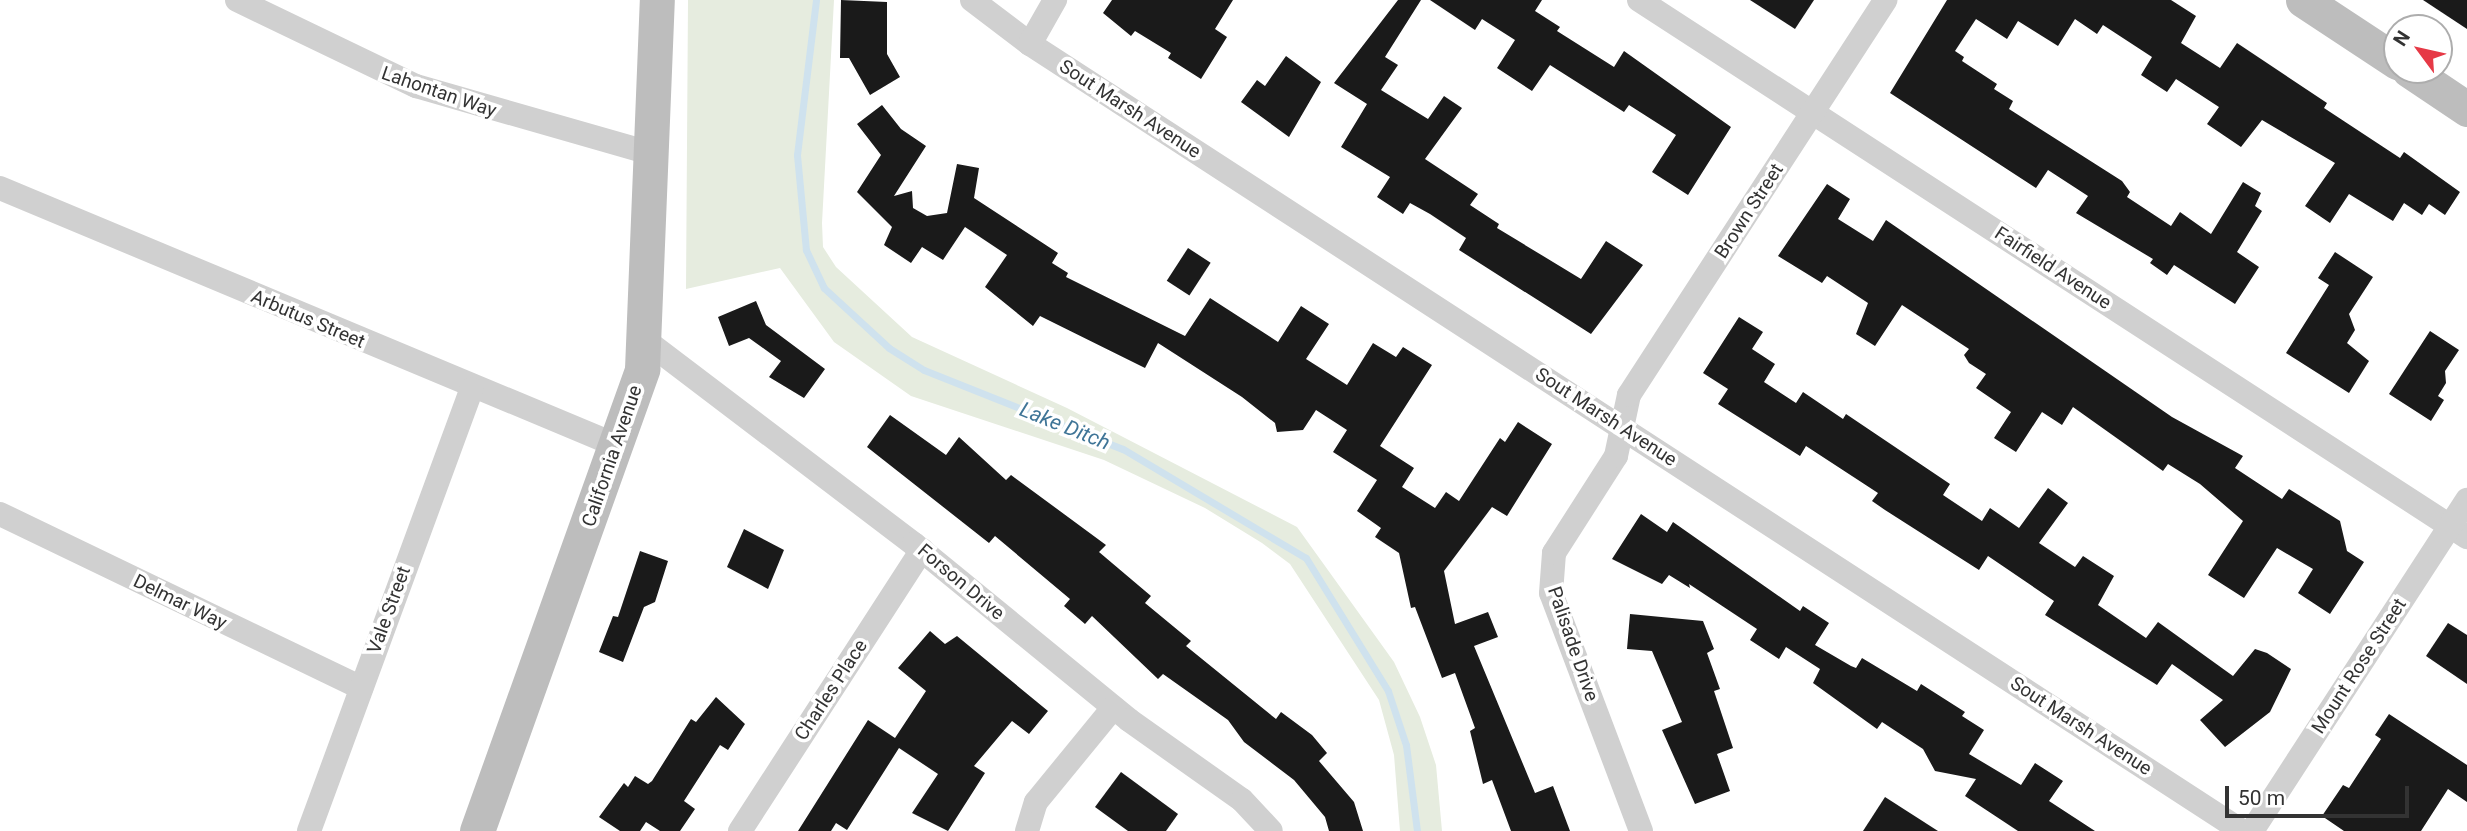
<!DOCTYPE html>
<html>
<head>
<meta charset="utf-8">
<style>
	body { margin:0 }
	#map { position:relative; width:2467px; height:831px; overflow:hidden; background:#fff; font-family:Roboto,sans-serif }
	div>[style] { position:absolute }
	.green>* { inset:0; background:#e6ecdf }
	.stream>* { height:7px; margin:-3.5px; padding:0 3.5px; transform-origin:3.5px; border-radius:3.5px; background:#cfe2ee }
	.building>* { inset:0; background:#1a1a1a; transform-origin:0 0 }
	.street>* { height:24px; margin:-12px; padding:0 12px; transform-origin:12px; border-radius:12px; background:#d0d0d0 }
	.secondary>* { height:35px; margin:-17.5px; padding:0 17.5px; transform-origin:17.5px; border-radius:17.5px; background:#bdbdbd }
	span { translate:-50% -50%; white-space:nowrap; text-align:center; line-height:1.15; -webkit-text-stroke:7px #fff; paint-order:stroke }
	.street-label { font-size:19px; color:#333 }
	.water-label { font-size:21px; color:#3f7597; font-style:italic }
	.north { position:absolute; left:2383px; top:14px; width:70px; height:70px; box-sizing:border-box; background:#fff; border:2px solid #adadad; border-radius:50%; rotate:303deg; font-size:19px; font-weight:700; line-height:28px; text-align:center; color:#333 }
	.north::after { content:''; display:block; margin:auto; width:24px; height:32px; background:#e63946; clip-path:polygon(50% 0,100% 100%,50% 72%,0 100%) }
	.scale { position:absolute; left:2225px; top:786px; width:184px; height:32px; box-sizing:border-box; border:4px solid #333; border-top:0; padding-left:9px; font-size:21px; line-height:24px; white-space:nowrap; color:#333; -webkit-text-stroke:5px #fff; paint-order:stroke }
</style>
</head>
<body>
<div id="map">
	<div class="green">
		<div style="clip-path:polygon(688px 0,834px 0,822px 223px,823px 247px,836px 267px,912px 337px,1067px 408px,1297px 527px,1394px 662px,1420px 717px,1436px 765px,1442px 831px,1400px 831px,1394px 755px,1379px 700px,1290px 564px,1262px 543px,1205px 508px,1104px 460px,911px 396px,834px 342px,780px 268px,686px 289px)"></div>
	</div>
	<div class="stream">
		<div style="left:816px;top:0;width:156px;rotate:97deg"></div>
		<div style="left:797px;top:155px;width:95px;rotate:84.6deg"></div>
		<div style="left:806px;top:250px;width:42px;rotate:64.7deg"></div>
		<div style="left:824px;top:288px;width:88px;rotate:42.7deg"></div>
		<div style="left:889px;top:348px;width:41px;rotate:32.2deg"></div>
		<div style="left:924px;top:370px;width:214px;rotate:21.7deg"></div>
		<div style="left:1123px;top:449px;width:213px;rotate:30.8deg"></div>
		<div style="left:1306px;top:558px;width:156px;rotate:58.3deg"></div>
		<div style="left:1388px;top:691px;width:57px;rotate:71.6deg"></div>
		<div style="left:1406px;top:745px;width:87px;rotate:82.7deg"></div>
	</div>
	<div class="building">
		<div style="clip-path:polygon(841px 0,887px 2px,887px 54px,900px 77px,870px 95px,849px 58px,840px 58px)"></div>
		<div style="clip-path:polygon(1112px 0,1233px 0,1215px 29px,1227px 37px,1201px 79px,1168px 58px,1171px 53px,1135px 31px,1131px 36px,1103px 13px)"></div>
		<div style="clip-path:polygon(1398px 0,1421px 0,1385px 57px,1398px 65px,1381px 90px,1428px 119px,1444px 96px,1462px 108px,1425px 159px,1478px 194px,1470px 205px,1499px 224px,1497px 228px,1581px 279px,1606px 241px,1643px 265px,1591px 334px,1459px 250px,1466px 238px,1430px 214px,1410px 203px,1403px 214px,1377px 197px,1390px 177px,1341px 147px,1367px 104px,1334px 83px)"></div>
		<div style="clip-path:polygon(1430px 0,1542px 0,1535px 11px,1560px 27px,1557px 31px,1614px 67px,1624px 51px,1731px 127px,1688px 195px,1652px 172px,1676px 135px,1629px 105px,1624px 112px,1550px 65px,1532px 91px,1497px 68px,1515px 40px,1482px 19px,1475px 30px)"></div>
		<div style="clip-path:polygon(1750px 0,1814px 0,1795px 29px)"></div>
		<div style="clip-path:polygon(1947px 0,2171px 0,2196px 16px,2181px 43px,2220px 68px,2237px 43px,2327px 103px,2324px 108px,2400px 158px,2404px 152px,2460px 192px,2445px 215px,2429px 204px,2422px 215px,2404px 203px,2393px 221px,2349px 194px,2330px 223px,2305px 206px,2335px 163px,2262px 120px,2241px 147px,2207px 124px,2219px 107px,2176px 79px,2167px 92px,2141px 75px,2152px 57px,2103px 25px,2097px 34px,2075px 19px,2058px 46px,2018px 21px,2007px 39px,1976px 19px,1955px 51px,1964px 57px,1962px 61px,1997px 84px,1994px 89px,2013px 101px,2009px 109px,2122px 181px,2130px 192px,2127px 197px,2171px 226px,2180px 212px,2211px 234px,2243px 182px,2261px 193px,2255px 206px,2262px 211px,2237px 252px,2259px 267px,2235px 304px,2174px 265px,2167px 275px,2150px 263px,2153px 259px,2076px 213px,2088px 196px,2048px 170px,2036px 188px,1890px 93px)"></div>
		<div style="clip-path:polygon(2423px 0,2467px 0,2467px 29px)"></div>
		<div style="clip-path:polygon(1286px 56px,1321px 82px,1289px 137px,1241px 102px,1257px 80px,1265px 86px)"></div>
		<div style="clip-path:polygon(882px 105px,901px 129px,926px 146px,894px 196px,912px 191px,913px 208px,927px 216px,947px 213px,957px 164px,979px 168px,974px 198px,1058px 253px,1052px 263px,1068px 273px,1066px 277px,1185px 336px,1210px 298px,1278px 342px,1301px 306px,1329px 324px,1306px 359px,1347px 385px,1373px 343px,1396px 357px,1403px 347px,1432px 365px,1380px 446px,1414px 468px,1402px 487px,1435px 508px,1446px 492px,1459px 501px,1500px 438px,1505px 442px,1518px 422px,1552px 444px,1507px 516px,1492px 507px,1444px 571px,1455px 624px,1488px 612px,1498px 637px,1474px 646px,1535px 793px,1553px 786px,1570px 831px,1511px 831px,1492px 780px,1483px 784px,1470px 731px,1475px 728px,1455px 673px,1442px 678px,1415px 607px,1411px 608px,1399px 553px,1375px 537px,1381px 528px,1357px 511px,1377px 480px,1333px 452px,1347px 430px,1316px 410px,1303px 430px,1277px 432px,1275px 423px,1242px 397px,1158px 343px,1145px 368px,1040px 316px,1033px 326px,985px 287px,1007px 255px,965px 227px,943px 260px,922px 247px,911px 263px,884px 245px,892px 227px,857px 192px,881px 155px,857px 124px)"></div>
		<div style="clip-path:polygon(1827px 184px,1850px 199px,1838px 219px,1873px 241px,1886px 220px,2172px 417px,2243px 456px,2235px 468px,2282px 499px,2289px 489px,2340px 521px,2347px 551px,2364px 562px,2330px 614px,2298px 593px,2313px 569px,2277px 548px,2244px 598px,2208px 575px,2243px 521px,2200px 484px,2168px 464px,2163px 471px,2073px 407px,2062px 425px,2042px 412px,2016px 452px,1994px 438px,2011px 412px,1976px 388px,1986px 374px,1969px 363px,1964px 355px,1969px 349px,1902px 305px,1875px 346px,1856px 334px,1868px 303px,1827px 276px,1822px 283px,1778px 256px)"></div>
		<div style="left:1188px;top:248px;width:27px;height:39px;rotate:33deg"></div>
		<div style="clip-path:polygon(2335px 252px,2373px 277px,2349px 314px,2355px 330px,2347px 343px,2369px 361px,2349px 393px,2286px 353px,2329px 285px,2318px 278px)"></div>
		<div style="clip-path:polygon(756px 301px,766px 325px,825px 369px,804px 398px,769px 377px,781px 361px,749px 338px,729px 346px,718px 317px)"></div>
		<div style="clip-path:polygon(1739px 317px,1763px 332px,1752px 349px,1775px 364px,1764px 382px,1796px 403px,1803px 392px,1843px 419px,1846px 414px,1950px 484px,1943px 495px,1982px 521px,1990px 508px,2019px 528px,2048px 488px,2068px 503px,2039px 543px,2075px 567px,2083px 556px,2114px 576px,2098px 605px,2146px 638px,2158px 622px,2233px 676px,2255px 649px,2267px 653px,2291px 669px,2270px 712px,2225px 747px,2200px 720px,2223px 700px,2172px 664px,2157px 685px,2045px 615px,2054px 601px,1988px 556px,1979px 570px,1885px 510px,1872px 501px,1878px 493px,1806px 446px,1800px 456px,1718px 404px,1728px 389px,1703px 373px)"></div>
		<div style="clip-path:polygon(2430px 331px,2459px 350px,2445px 371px,2446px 383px,2438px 396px,2444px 400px,2431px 421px,2389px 394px)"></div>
		<div style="clip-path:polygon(890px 415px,946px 455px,959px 437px,1006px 480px,1011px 475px,1106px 545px,1099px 552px,1151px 596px,1145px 603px,1191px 641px,1186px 646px,1276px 719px,1281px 712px,1312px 735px,1327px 753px,1319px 761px,1354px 802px,1363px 831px,1329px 831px,1325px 817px,1294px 780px,1244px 742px,1228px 720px,1163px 674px,1158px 679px,1092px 616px,1085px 624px,1064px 606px,1070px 599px,995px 536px,989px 543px,867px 447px)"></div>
		<div style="clip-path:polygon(1641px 514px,1667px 532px,1673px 522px,1800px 611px,1803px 606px,1829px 623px,1815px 645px,1851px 666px,1856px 668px,1862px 658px,1917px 691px,1921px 684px,1965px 712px,1962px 716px,1984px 730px,1969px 754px,2021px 785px,2035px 763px,2063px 781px,2049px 801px,2095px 831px,2018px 831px,1965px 796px,1976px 779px,1935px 771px,1923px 749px,1882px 722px,1877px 729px,1813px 683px,1820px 669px,1786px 647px,1779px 659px,1750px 640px,1757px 629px,1689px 584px,1690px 588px,1669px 575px,1662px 584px,1612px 559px)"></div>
		<div style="clip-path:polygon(744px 529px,784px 550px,768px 589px,727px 567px)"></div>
		<div style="clip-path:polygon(640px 551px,668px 561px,655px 602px,644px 607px,623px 662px,599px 652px,613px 616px,618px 617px)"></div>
		<div style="clip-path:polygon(1630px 614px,1703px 621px,1714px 649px,1707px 653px,1720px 689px,1714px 691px,1733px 748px,1717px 754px,1730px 791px,1695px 804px,1662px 730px,1682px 722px,1652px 651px,1627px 649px)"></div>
		<div style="clip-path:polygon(2448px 623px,2467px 635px,2467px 684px,2426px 656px)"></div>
		<div style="clip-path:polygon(930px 631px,945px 644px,957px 636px,1048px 711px,1029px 734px,1012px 721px,974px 766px,985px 773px,948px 831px,912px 813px,938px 774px,899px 748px,847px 830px,836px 823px,831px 831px,798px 831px,868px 720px,895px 738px,926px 691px,898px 668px)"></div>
		<div style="clip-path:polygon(716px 697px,745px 724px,728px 750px,720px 745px,684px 801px,695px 809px,680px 831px,660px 831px,646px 822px,640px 831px,620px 831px,599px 817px,624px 783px,628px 787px,635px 776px,648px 784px,652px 781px,691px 719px,696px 722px)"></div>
		<div style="clip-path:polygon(2389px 714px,2467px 765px,2467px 802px,2448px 789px,2421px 831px,2344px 831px,2322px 816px,2343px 785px,2349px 788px,2381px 739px,2375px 735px)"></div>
		<div style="clip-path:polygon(1121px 772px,1178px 814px,1166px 831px,1128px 831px,1095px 807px)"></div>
		<div style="clip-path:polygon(1885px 797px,1938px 831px,1863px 831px)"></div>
	</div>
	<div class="street">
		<div style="left:237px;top:0;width:199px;rotate:25.7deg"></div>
		<div style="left:416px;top:86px;width:247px;rotate:16deg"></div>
		<div style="left:972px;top:0;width:73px;rotate:37.2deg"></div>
		<div style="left:1030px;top:44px;width:1445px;rotate:33deg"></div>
		<div style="left:1639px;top:0;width:987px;rotate:32.97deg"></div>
		<div style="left:1030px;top:44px;width:51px;rotate:-60.4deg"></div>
		<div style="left:0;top:188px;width:670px;rotate:22.66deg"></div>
		<div style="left:645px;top:340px;width:338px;rotate:37.2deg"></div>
		<div style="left:914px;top:544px;width:278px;rotate:39.3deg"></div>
		<div style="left:1129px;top:720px;width:138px;rotate:35.3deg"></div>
		<div style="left:1242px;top:800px;width:42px;rotate:46.9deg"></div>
		<div style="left:0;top:514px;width:401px;rotate:25.7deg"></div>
		<div style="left:309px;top:831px;width:471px;rotate:-69.8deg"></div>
		<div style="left:740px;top:831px;width:335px;rotate:-57.1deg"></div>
		<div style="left:1027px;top:831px;width:30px;rotate:-73deg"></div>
		<div style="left:1036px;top:802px;width:122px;rotate:-50.7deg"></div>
		<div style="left:1641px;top:831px;width:254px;rotate:-110.7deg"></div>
		<div style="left:1551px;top:593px;width:40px;rotate:-85.7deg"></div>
		<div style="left:1554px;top:553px;width:115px;rotate:-57.4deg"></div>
		<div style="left:1616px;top:456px;width:62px;rotate:-78deg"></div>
		<div style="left:1629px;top:395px;width:471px;rotate:-57deg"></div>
		<div style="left:2252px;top:831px;width:395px;rotate:-57deg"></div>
	</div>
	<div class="secondary">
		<div style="left:2303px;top:0;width:113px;rotate:33.4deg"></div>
		<div style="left:2409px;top:70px;width:70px;rotate:33.9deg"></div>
		<div style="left:477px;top:831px;width:491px;rotate:-70.3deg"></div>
		<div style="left:642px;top:369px;width:369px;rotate:-87.7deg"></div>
	</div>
	<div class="street-label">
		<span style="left:439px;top:92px;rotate:19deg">Lahontan Way</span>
		<span style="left:1130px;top:109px;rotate:33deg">Sout Marsh Avenue</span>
		<span style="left:1749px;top:211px;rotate:-57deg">Brown Street</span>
		<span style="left:2053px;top:268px;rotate:33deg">Fairfield Avenue</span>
		<span style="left:308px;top:319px;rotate:23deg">Arbutus Street</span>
		<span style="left:1606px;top:417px;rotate:33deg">Sout Marsh Avenue</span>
		<span style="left:612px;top:456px;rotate:-71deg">California Avenue</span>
		<span style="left:961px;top:582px;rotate:40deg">Forson Drive</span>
		<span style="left:180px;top:602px;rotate:26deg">Delmar Way</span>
		<span style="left:389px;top:610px;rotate:-70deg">Vale Street</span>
		<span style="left:1573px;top:644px;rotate:71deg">Palisade Drive</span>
		<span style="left:2359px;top:666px;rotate:-57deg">Mount Rose Street</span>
		<span style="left:831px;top:690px;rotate:-57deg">Charles Place</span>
		<span style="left:2081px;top:726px;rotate:33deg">Sout Marsh Avenue</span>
	</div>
	<div class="water-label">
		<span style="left:1065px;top:426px;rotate:22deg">Lake Ditch</span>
	</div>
	<div class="north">N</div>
	<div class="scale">50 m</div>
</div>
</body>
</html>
